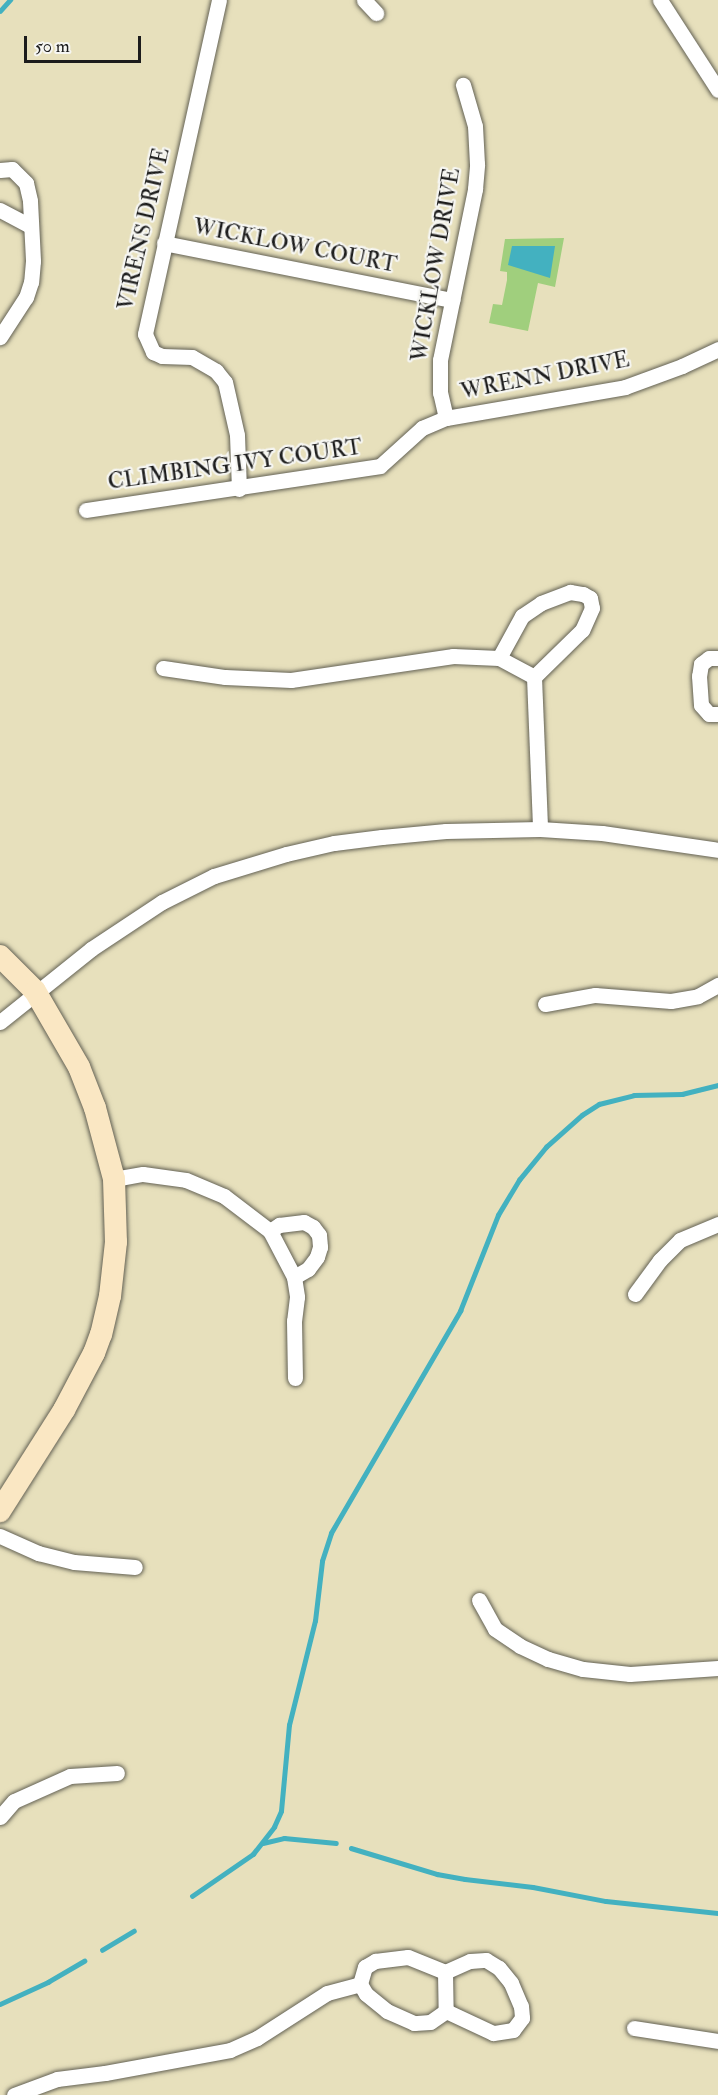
<!DOCTYPE html>
<html>
<head>
<meta charset="utf-8">
<style>
	body { margin:0 }
	#map { position:relative; width:718px; height:2095px; overflow:hidden; background:#e7e0bc; font-family:"IM FELL Double Pica",serif }
	div>[style] { position:absolute }
	.green>* { inset:0; background:#a0cf7d }
	.water>* { inset:0; background:#43b1c0 }
	.stream>* { height:4.5px; margin:-2.25px; padding:0 2.25px; transform-origin:2.25px; border-radius:2.25px; background:#43b1c0 }
	.roads { filter:drop-shadow(0 0 2px #636154) drop-shadow(0 0 2px #636154) }
	.street>* { height:15px; margin:-7.5px; padding:0 7.5px; transform-origin:7.5px; border-radius:7.5px; background:#fff }
	.secondary>* { height:22px; margin:-11px; padding:0 11px; transform-origin:11px; border-radius:11px; background:#fae7c3 }
	span { translate:-50% -50%; white-space:nowrap; text-align:center; line-height:1.15; -webkit-text-stroke:4.5px #f6f6f2; paint-order:stroke }
	.street-label { font-size:22px; color:#1c1c1c }
	.scale { position:absolute; left:24px; top:36px; width:117px; height:27px; box-sizing:border-box; border:3px solid #1c1c1c; border-top:0; padding-left:8px; font-size:18px; line-height:21px; white-space:nowrap; color:#1c1c1c; -webkit-text-stroke:4px #f6f6f2; paint-order:stroke }
</style>
</head>
<body>
<div id="map">
	<div class="green">
		<div style="clip-path:polygon(564px 238px,555px 287px,538px 283px,528px 331px,489px 323px,493px 304px,502px 305px,507px 280px,507px 272px,500px 271px,505px 239px)"></div>
	</div>
	<div class="water">
		<div style="clip-path:polygon(512px 246px,555px 246px,550px 278px,508px 265px)"></div>
	</div>
	<div class="stream">
		<div style="left:0;top:11px;width:15px;rotate:-48deg"></div>
		<div style="left:263px;top:1843px;width:22px;rotate:-13deg"></div>
		<div style="left:284px;top:1838px;width:52px;rotate:5.5deg"></div>
		<div style="left:351px;top:1848px;width:90px;rotate:16.8deg"></div>
		<div style="left:437px;top:1874px;width:28px;rotate:10deg"></div>
		<div style="left:465px;top:1879px;width:68px;rotate:6.7deg"></div>
		<div style="left:533px;top:1887px;width:74px;rotate:10.9deg"></div>
		<div style="left:606px;top:1901px;width:113px;rotate:6.1deg"></div>
		<div style="left:192px;top:1896px;width:74px;rotate:-34.5deg"></div>
		<div style="left:253px;top:1854px;width:34px;rotate:-52deg"></div>
		<div style="left:274px;top:1827px;width:17px;rotate:-66deg"></div>
		<div style="left:281px;top:1811px;width:86px;rotate:-84.7deg"></div>
		<div style="left:289px;top:1725px;width:107px;rotate:-76deg"></div>
		<div style="left:315px;top:1621px;width:60px;rotate:-83.3deg"></div>
		<div style="left:322px;top:1561px;width:29px;rotate:-72deg"></div>
		<div style="left:331px;top:1533px;width:257px;rotate:-59.8deg"></div>
		<div style="left:460px;top:1311px;width:103px;rotate:-68.4deg"></div>
		<div style="left:498px;top:1215px;width:41px;rotate:-59deg"></div>
		<div style="left:519px;top:1180px;width:43px;rotate:-50.7deg"></div>
		<div style="left:546px;top:1147px;width:48px;rotate:-41.6deg"></div>
		<div style="left:582px;top:1115px;width:20px;rotate:-33deg"></div>
		<div style="left:599px;top:1104px;width:36px;rotate:-14deg"></div>
		<div style="left:634px;top:1095px;width:48px;rotate:-1.2deg"></div>
		<div style="left:682px;top:1094px;width:37px;rotate:-14deg"></div>
		<div style="left:102px;top:1950px;width:37px;rotate:-31deg"></div>
		<div style="left:0;top:2004px;width:53px;rotate:-24.6deg"></div>
		<div style="left:48px;top:1982px;width:42px;rotate:-30.3deg"></div>
	</div>
	<div class="roads">
		<div class="street">
			<div style="left:219px;top:0;width:342px;rotate:102.5deg"></div>
			<div style="left:145px;top:334px;width:20px;rotate:66deg"></div>
			<div style="left:153px;top:352px;width:10px;rotate:24deg"></div>
			<div style="left:162px;top:356px;width:30px;rotate:2deg"></div>
			<div style="left:192px;top:357px;width:28px;rotate:30deg"></div>
			<div style="left:216px;top:371px;width:14px;rotate:51deg"></div>
			<div style="left:225px;top:382px;width:54px;rotate:77.2deg"></div>
			<div style="left:237px;top:435px;width:54px;rotate:87.9deg"></div>
			<div style="left:364px;top:0;width:18px;rotate:47deg"></div>
			<div style="left:660px;top:0;width:107px;rotate:57.2deg"></div>
			<div style="left:0;top:170px;width:12px;rotate:-5deg"></div>
			<div style="left:12px;top:169px;width:20px;rotate:45deg"></div>
			<div style="left:26px;top:183px;width:18px;rotate:77deg"></div>
			<div style="left:30px;top:201px;width:60px;rotate:87.1deg"></div>
			<div style="left:33px;top:261px;width:21px;rotate:95deg"></div>
			<div style="left:31px;top:282px;width:16px;rotate:108deg"></div>
			<div style="left:26px;top:297px;width:48px;rotate:123deg"></div>
			<div style="left:0;top:210px;width:34px;rotate:28deg"></div>
			<div style="left:164px;top:243px;width:294px;rotate:11.2deg"></div>
			<div style="left:446px;top:418px;width:26px;rotate:-103deg"></div>
			<div style="left:440px;top:393px;width:33px;rotate:-90deg"></div>
			<div style="left:440px;top:360px;width:175px;rotate:-78.4deg"></div>
			<div style="left:475px;top:189px;width:25px;rotate:-85deg"></div>
			<div style="left:477px;top:164px;width:38px;rotate:-93deg"></div>
			<div style="left:475px;top:126px;width:43px;rotate:-106.3deg"></div>
			<div style="left:86px;top:510px;width:297px;rotate:-8.5deg"></div>
			<div style="left:380px;top:466px;width:57px;rotate:-42.1deg"></div>
			<div style="left:422px;top:428px;width:26px;rotate:-23deg"></div>
			<div style="left:446px;top:418px;width:182px;rotate:-9.8deg"></div>
			<div style="left:625px;top:387px;width:61px;rotate:-20.2deg"></div>
			<div style="left:682px;top:366px;width:40px;rotate:-25deg"></div>
			<div style="left:499px;top:658px;width:48px;rotate:-61.3deg"></div>
			<div style="left:522px;top:616px;width:23px;rotate:-34deg"></div>
			<div style="left:541px;top:603px;width:31px;rotate:-21deg"></div>
			<div style="left:570px;top:592px;width:13px;rotate:9deg"></div>
			<div style="left:583px;top:594px;width:8px;rotate:30deg"></div>
			<div style="left:590px;top:598px;width:10px;rotate:79deg"></div>
			<div style="left:592px;top:608px;width:24px;rotate:114deg"></div>
			<div style="left:582px;top:630px;width:67px;rotate:135.6deg"></div>
			<div style="left:718px;top:658px;width:9px;rotate:180deg"></div>
			<div style="left:709px;top:658px;width:10px;rotate:143deg"></div>
			<div style="left:701px;top:664px;width:12px;rotate:99deg"></div>
			<div style="left:699px;top:676px;width:29px;rotate:86deg"></div>
			<div style="left:701px;top:705px;width:12px;rotate:48deg"></div>
			<div style="left:709px;top:714px;width:9px"></div>
			<div style="left:163px;top:668px;width:63px;rotate:8.3deg"></div>
			<div style="left:225px;top:677px;width:66px;rotate:2.6deg"></div>
			<div style="left:291px;top:680px;width:164px;rotate:-8.4deg"></div>
			<div style="left:453px;top:656px;width:46px;rotate:2.5deg"></div>
			<div style="left:499px;top:658px;width:40px;rotate:28deg"></div>
			<div style="left:534px;top:677px;width:152px;rotate:87.7deg"></div>
			<div style="left:545px;top:1004px;width:51px;rotate:-10.2deg"></div>
			<div style="left:595px;top:995px;width:76px;rotate:4.5deg"></div>
			<div style="left:671px;top:1001px;width:27px;rotate:-10deg"></div>
			<div style="left:698px;top:996px;width:23px;rotate:-29deg"></div>
			<div style="left:0;top:1022px;width:117px;rotate:-38.7deg"></div>
			<div style="left:91px;top:949px;width:85px;rotate:-33.5deg"></div>
			<div style="left:162px;top:902px;width:58px;rotate:-26.6deg"></div>
			<div style="left:214px;top:876px;width:75px;rotate:-17deg"></div>
			<div style="left:286px;top:854px;width:49px;rotate:-12.9deg"></div>
			<div style="left:334px;top:843px;width:48px;rotate:-7.1deg"></div>
			<div style="left:382px;top:837px;width:64px;rotate:-5.4deg"></div>
			<div style="left:446px;top:831px;width:94px;rotate:-1.2deg"></div>
			<div style="left:540px;top:829px;width:62px;rotate:3.7deg"></div>
			<div style="left:602px;top:833px;width:117px;rotate:8.3deg"></div>
			<div style="left:114px;top:1179px;width:29px;rotate:-10deg"></div>
			<div style="left:143px;top:1174px;width:43px;rotate:7.9deg"></div>
			<div style="left:186px;top:1180px;width:41px;rotate:22.8deg"></div>
			<div style="left:224px;top:1196px;width:58px;rotate:37.3deg"></div>
			<div style="left:270px;top:1231px;width:52px;rotate:62.4deg"></div>
			<div style="left:294px;top:1277px;width:20px;rotate:81deg"></div>
			<div style="left:297px;top:1297px;width:24px;rotate:97deg"></div>
			<div style="left:294px;top:1321px;width:57px;rotate:89deg"></div>
			<div style="left:270px;top:1231px;width:11px;rotate:-34deg"></div>
			<div style="left:279px;top:1225px;width:25px;rotate:-7deg"></div>
			<div style="left:304px;top:1222px;width:10px;rotate:29deg"></div>
			<div style="left:313px;top:1227px;width:10px;rotate:53deg"></div>
			<div style="left:319px;top:1235px;width:12px;rotate:85deg"></div>
			<div style="left:320px;top:1247px;width:10px;rotate:107deg"></div>
			<div style="left:317px;top:1257px;width:15px;rotate:127deg"></div>
			<div style="left:308px;top:1269px;width:16px;rotate:150deg"></div>
			<div style="left:635px;top:1294px;width:42px;rotate:-53.7deg"></div>
			<div style="left:660px;top:1260px;width:28px;rotate:-45deg"></div>
			<div style="left:680px;top:1240px;width:41px;rotate:-22.8deg"></div>
			<div style="left:0;top:1536px;width:42px;rotate:24.1deg"></div>
			<div style="left:38px;top:1553px;width:37px;rotate:14deg"></div>
			<div style="left:74px;top:1562px;width:61px;rotate:4.7deg"></div>
			<div style="left:479px;top:1600px;width:33px;rotate:61deg"></div>
			<div style="left:495px;top:1629px;width:30px;rotate:34deg"></div>
			<div style="left:520px;top:1646px;width:31px;rotate:25deg"></div>
			<div style="left:548px;top:1659px;width:36px;rotate:16deg"></div>
			<div style="left:583px;top:1669px;width:47px;rotate:6.1deg"></div>
			<div style="left:630px;top:1674px;width:88px;rotate:-3.9deg"></div>
			<div style="left:0;top:1817px;width:21px;rotate:-49deg"></div>
			<div style="left:14px;top:1801px;width:61px;rotate:-24.1deg"></div>
			<div style="left:70px;top:1776px;width:47px;rotate:-3.7deg"></div>
			<div style="left:408px;top:1957px;width:40px;rotate:22deg"></div>
			<div style="left:445px;top:1972px;width:27px;rotate:-24deg"></div>
			<div style="left:470px;top:1961px;width:16px;rotate:-4deg"></div>
			<div style="left:486px;top:1960px;width:15px;rotate:32deg"></div>
			<div style="left:499px;top:1968px;width:19px;rotate:51deg"></div>
			<div style="left:511px;top:1983px;width:25px;rotate:67deg"></div>
			<div style="left:521px;top:2006px;width:12px;rotate:85deg"></div>
			<div style="left:522px;top:2018px;width:15px;rotate:127deg"></div>
			<div style="left:513px;top:2030px;width:20px;rotate:171deg"></div>
			<div style="left:493px;top:2033px;width:52px;rotate:-154.9deg"></div>
			<div style="left:446px;top:2011px;width:19px;rotate:145deg"></div>
			<div style="left:430px;top:2022px;width:16px;rotate:176deg"></div>
			<div style="left:414px;top:2023px;width:30px;rotate:-156deg"></div>
			<div style="left:387px;top:2011px;width:27px;rotate:-141deg"></div>
			<div style="left:366px;top:1994px;width:12px;rotate:-121deg"></div>
			<div style="left:360px;top:1984px;width:18px;rotate:-74deg"></div>
			<div style="left:365px;top:1967px;width:12px;rotate:-31deg"></div>
			<div style="left:375px;top:1961px;width:33px;rotate:-7deg"></div>
			<div style="left:445px;top:1972px;width:39px;rotate:89deg"></div>
			<div style="left:634px;top:2028px;width:85px;rotate:8.8deg"></div>
			<div style="left:14px;top:2095px;width:46px;rotate:-20.4deg"></div>
			<div style="left:57px;top:2079px;width:48px;rotate:-7.1deg"></div>
			<div style="left:105px;top:2073px;width:127px;rotate:-10.4deg"></div>
			<div style="left:230px;top:2050px;width:30px;rotate:-24deg"></div>
			<div style="left:257px;top:2038px;width:83px;rotate:-32.7deg"></div>
			<div style="left:327px;top:1993px;width:34px;rotate:-15deg"></div>
		</div>
		<div class="secondary">
			<div style="left:0;top:956px;width:49px;rotate:45deg"></div>
			<div style="left:35px;top:991px;width:88px;rotate:59.9deg"></div>
			<div style="left:79px;top:1067px;width:44px;rotate:68.7deg"></div>
			<div style="left:95px;top:1108px;width:73px;rotate:75deg"></div>
			<div style="left:114px;top:1179px;width:63px;rotate:88.2deg"></div>
			<div style="left:116px;top:1242px;width:54px;rotate:96.3deg"></div>
			<div style="left:110px;top:1296px;width:39px;rotate:103deg"></div>
			<div style="left:101px;top:1334px;width:20px;rotate:110deg"></div>
			<div style="left:94px;top:1353px;width:64px;rotate:117.8deg"></div>
			<div style="left:64px;top:1410px;width:120px;rotate:122.4deg"></div>
		</div>
	</div>
	<div class="street-label">
		<span style="left:144px;top:229px;rotate:-77deg">VIRENS DRIVE</span>
		<span style="left:295px;top:246px;rotate:11deg">WICKLOW COURT</span>
		<span style="left:436px;top:265px;rotate:-80deg">WICKLOW DRIVE</span>
		<span style="left:545px;top:376px;rotate:-11deg">WRENN DRIVE</span>
		<span style="left:235px;top:465px;rotate:-8deg">CLIMBING IVY COURT</span>
	</div>
	<div class="scale">50 m</div>
</div>
</body>
</html>
